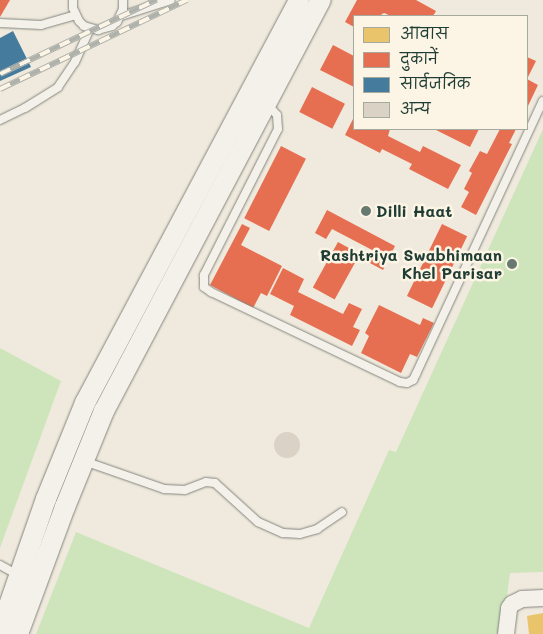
<!DOCTYPE html>
<html>
<head>
<meta charset="utf-8">
<style>
	body { margin:0 }
	#map { position:relative; width:543px; height:634px; overflow:hidden; background:#f0eade; font-family:Mali,"Playpen Sans Deva",sans-serif }
	div>[style] { position:absolute }
	.green>* { inset:0; background:#cee5bc }
	.homes>* { inset:0; background:#e9c46a }
	.shops>* { inset:0; background:#e76f51; transform-origin:0 0 }
	.public>* { inset:0; background:#457b9d }
	.building>* { inset:0; background:#dad2c4 }
	.round { border-radius:50% }
	.roads { filter:drop-shadow(0 0 1px #83857e) drop-shadow(0 0 1px #83857e) }
	.service>* { height:8px; margin:-4px; padding:0 4px; transform-origin:4px; border-radius:4px; background:#f4f1ea }
	.minor>* { height:16px; margin:-8px; padding:0 8px; transform-origin:8px; border-radius:8px; background:#f4f1ea }
	.tertiary>* { height:20px; margin:-10px; padding:0 10px; transform-origin:10px; border-radius:10px; background:#f4f1ea }
	.rail>* { height:5.5px; margin-top:-2.75px; transform-origin:0; background:repeating-linear-gradient(90deg,#fcf5e5 0 11px,#afb1ab 0 22px); box-sizing:border-box; border-block:1px solid #afb1ab }
	.dots>* { width:14px; height:14px; translate:-50% -50%; box-sizing:border-box; border:2px solid #fcf5e5; border-radius:50% }
	span { translate:-50% -50%; white-space:nowrap; text-align:center; line-height:1.15; -webkit-text-stroke:5px #fcf5e5; paint-order:stroke }
	.poi-label { font-size:16px; color:#1f3d34; font-weight:700 }
	.left { translate:0 -50%; text-align:left }
	.right { translate:-100% -50%; text-align:right }
	.legend { position:absolute; left:353px; top:15px; width:175px; height:115px; box-sizing:border-box; background:#fcf5e5; border:1px solid #a4ab9e; margin:0; padding:6px 9px; list-style:none; font-size:15px; color:#1f3d34 }
	.legend li { display:flex; align-items:center; gap:10px; height:25px }
	.legend b { width:25px; border:1px solid #a4ab9e }
</style>
</head>
<body>
<div id="map">
	<div class="green">
		<div style="clip-path:polygon(543px 129px,543px 572px,510px 573px,502px 634px,36px 634px,76px 532px,309px 628px,389px 450px,396px 452px)"></div>
		<div style="clip-path:polygon(0 348px,61px 381px,0 548px)"></div>
	</div>
	<div class="homes">
		<div style="clip-path:polygon(543px 613px,543px 634px,529px 634px,527px 616px)"></div>
	</div>
	<div class="shops">
		<div style="clip-path:polygon(0 0,10px 0,0 17px)"></div>
		<div style="clip-path:polygon(357px 0,416px 0,436px 11px,433px 16px,391px 16px,384px 13px,379px 16px,354px 16px,354px 27px,345px 22px)"></div>
		<div style="clip-path:polygon(333px 45px,354px 56px,354px 87px,320px 70px)"></div>
		<div style="clip-path:polygon(527px 57px,536px 61px,527px 79px,538px 85px,527px 108px)"></div>
		<div style="left:312px;top:87px;width:37px;height:28px;rotate:27deg"></div>
		<div style="clip-path:polygon(354px 117px,354px 129px,390px 129px,388px 136px,420px 152px,423px 146px,461px 165px,448px 189px,409px 169px,412px 164px,382px 149px,380px 153px,345px 135px)"></div>
		<div style="clip-path:polygon(434px 129px,479px 129px,470px 147px)"></div>
		<div style="clip-path:polygon(500px 129px,516px 129px,509px 143px,512px 144px,476px 215px,461px 207px,469px 192px,464px 189px,472px 173px,469px 171px,480px 151px,487px 154px)"></div>
		<div style="left:281px;top:146px;width:28px;height:81px;rotate:27deg"></div>
		<div style="clip-path:polygon(327px 210px,395px 246px,383px 270px,368px 262px,374px 251px,332px 229px,326px 239px,315px 233px)"></div>
		<div style="clip-path:polygon(242px 224px,250px 228px,241px 245px,282px 266px,267px 296px,261px 293px,253px 308px,210px 285px)"></div>
		<div style="left:442px;top:224px;width:28px;height:80px;rotate:26deg"></div>
		<div style="left:338px;top:242px;width:25px;height:52px;rotate:29deg"></div>
		<div style="clip-path:polygon(283px 268px,304px 279px,298px 292px,343px 314px,349px 303px,362px 309px,353px 327px,360px 330px,352px 346px,290px 315px,294px 306px,270px 294px)"></div>
		<div style="clip-path:polygon(379px 305px,420px 325px,423px 318px,434px 323px,417px 357px,410px 354px,401px 373px,361px 353px,369px 336px,365px 333px)"></div>
	</div>
	<div class="public">
		<div style="clip-path:polygon(13px 31px,31px 67px,0 81px,0 38px)"></div>
	</div>
	<div class="building">
		<div class="round" style="left:274px;top:432px;width:26px;height:26px"></div>
	</div>
	<div class="roads">
		<div class="service">
			<div style="left:73px;top:0;width:8px;rotate:90deg"></div>
			<div style="left:73px;top:8px;width:14px;rotate:65deg"></div>
			<div style="left:79px;top:21px;width:7px;rotate:45deg"></div>
			<div style="left:84px;top:26px;width:15px;rotate:16deg"></div>
			<div style="left:98px;top:30px;width:15px;rotate:-16deg"></div>
			<div style="left:112px;top:26px;width:6px;rotate:-39deg"></div>
			<div style="left:117px;top:22px;width:14px;rotate:-65deg"></div>
			<div style="left:123px;top:9px;width:9px;rotate:-90deg"></div>
			<div style="left:121px;top:16px;width:52px;rotate:-17.7deg"></div>
			<div style="left:0;top:23px;width:41px;rotate:2.8deg"></div>
			<div style="left:41px;top:25px;width:35px;rotate:-16deg"></div>
			<div style="left:268px;top:105px;width:13px;rotate:48deg"></div>
			<div style="left:277px;top:115px;width:14px;rotate:86deg"></div>
			<div style="left:278px;top:129px;width:164px;rotate:116.9deg"></div>
			<div style="left:204px;top:275px;width:12px;rotate:90deg"></div>
			<div style="left:204px;top:287px;width:9px;rotate:36deg"></div>
			<div style="left:211px;top:292px;width:209px;rotate:25.5deg"></div>
			<div style="left:400px;top:382px;width:7px;rotate:8deg"></div>
			<div style="left:407px;top:383px;width:7px;rotate:-27deg"></div>
			<div style="left:413px;top:380px;width:7px;rotate:-63deg"></div>
			<div style="left:416px;top:374px;width:301px;rotate:-65.1deg"></div>
			<div style="left:0;top:120px;width:28px;rotate:-26deg"></div>
			<div style="left:25px;top:108px;width:39px;rotate:-32deg"></div>
			<div style="left:58px;top:87px;width:30px;rotate:-56deg"></div>
			<div style="left:75px;top:62px;width:36px;rotate:-66deg"></div>
			<div style="left:84px;top:461px;width:85px;rotate:19.3deg"></div>
			<div style="left:164px;top:489px;width:21px;rotate:3deg"></div>
			<div style="left:185px;top:490px;width:22px;rotate:-21deg"></div>
			<div style="left:206px;top:482px;width:9px;rotate:6deg"></div>
			<div style="left:215px;top:483px;width:58px;rotate:42.2deg"></div>
			<div style="left:258px;top:522px;width:27px;rotate:24deg"></div>
			<div style="left:283px;top:533px;width:17px;rotate:3deg"></div>
			<div style="left:300px;top:534px;width:18px;rotate:-16deg"></div>
			<div style="left:317px;top:529px;width:30px;rotate:-34deg"></div>
			<div style="left:0;top:565px;width:21px;rotate:29deg"></div>
		</div>
		<div class="minor">
			<div style="left:506px;top:634px;width:26px;rotate:-83deg"></div>
			<div style="left:509px;top:608px;width:5px;rotate:-53deg"></div>
			<div style="left:512px;top:604px;width:11px;rotate:-27deg"></div>
			<div style="left:522px;top:599px;width:21px;rotate:-3deg"></div>
		</div>
		<div class="tertiary">
			<div style="left:0;top:631px;width:140px;rotate:-70.8deg"></div>
			<div style="left:46px;top:499px;width:104px;rotate:-67.9deg"></div>
			<div style="left:85px;top:403px;width:456px;rotate:-62deg"></div>
			<div style="left:18px;top:634px;width:135px;rotate:-69.7deg"></div>
			<div style="left:65px;top:507px;width:104px;rotate:-67.9deg"></div>
			<div style="left:104px;top:411px;width:465px;rotate:-62.2deg"></div>
		</div>
	</div>
	<div class="rail">
		<div style="left:0;top:74px;width:173px;rotate:-25.4deg"></div>
		<div style="left:0;top:89px;width:207px;rotate:-25.5deg"></div>
	</div>
	<div class="dots">
		<div style="left:366px;top:211px;background:#687a70"></div>
		<div style="left:512px;top:264px;background:#687a70"></div>
	</div>
	<div class="poi-label">
		<span class="left" style="left:376px;top:211px">Dilli Haat</span>
		<span class="right" style="left:502px;top:264px">Rashtriya Swabhimaan<br>Khel Parisar</span>
	</div>
	<ul class="legend">
	<li><b style="height:14px;background:#e9c46a"></b>आवास</li>
	<li><b style="height:14px;background:#e76f51"></b>दुकानें</li>
	<li><b style="height:14px;background:#457b9d"></b>सार्वजनिक</li>
	<li><b style="height:14px;background:#dad2c4"></b>अन्य</li>
	</ul>
</div>
</body>
</html>
